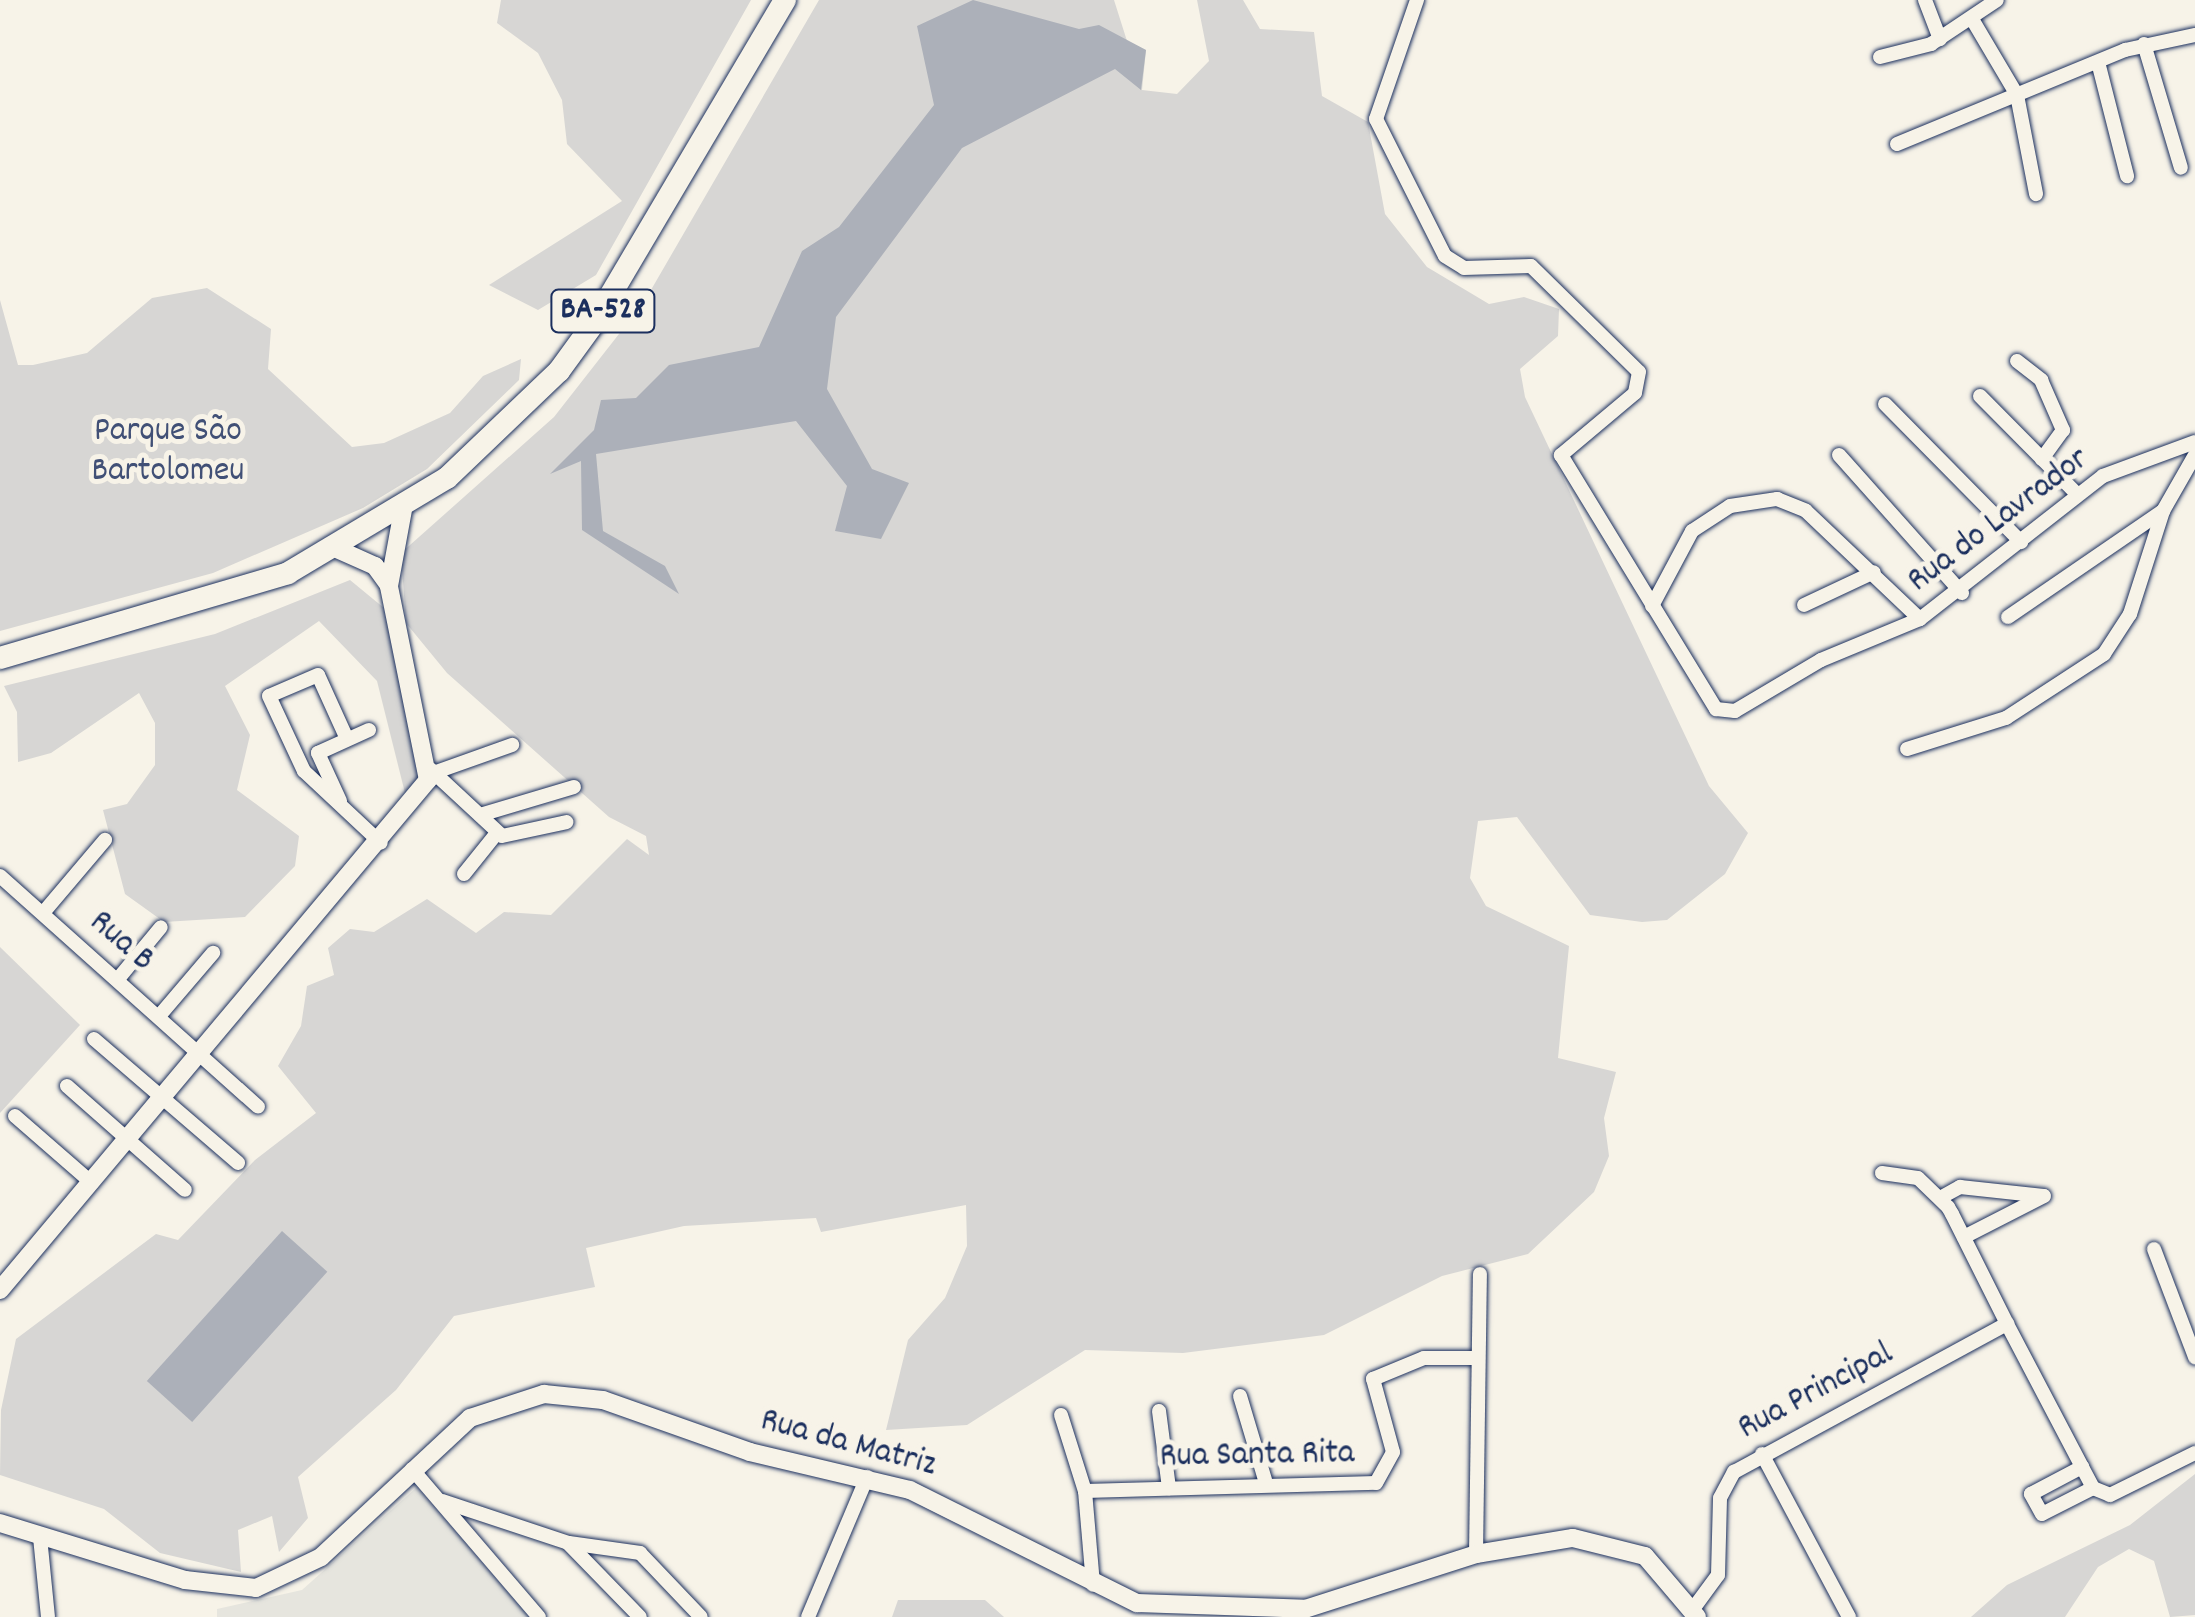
<!DOCTYPE html>
<html>
<head>
<meta charset="utf-8">
<style>
	body { margin:0 }
	#map { position:relative; width:2195px; height:1617px; overflow:hidden; background:#f7f3e8; font-family:Dekko,sans-serif }
	div>[style] { position:absolute }
	.built>* { inset:0; background:#e6e5de }
	.green>* { inset:0; background:#d7d6d4 }
	.water>* { inset:0; background:#acb0b9; transform-origin:0 0 }
	.roads { filter:drop-shadow(0 0 2px #1b2f5e) drop-shadow(0 0 2px #1b2f5e) }
	.minor>* { height:14px; margin:-7px; padding:0 7px; transform-origin:7px; border-radius:7px; background:#f7f3e8 }
	.tertiary>* { height:18px; margin:-9px; padding:0 9px; transform-origin:9px; border-radius:9px; background:#f7f3e8 }
	.primary>* { height:22px; margin:-11px; padding:0 11px; transform-origin:11px; border-radius:11px; background:#f7f3e8 }
	span { translate:-50% -50%; white-space:nowrap; text-align:center; line-height:1.15; -webkit-text-stroke:10px #f7f3e8; paint-order:stroke }
	.shield-label span { padding:2px 8px; background:#f7f3e8; border:2px solid; border-radius:8px; -webkit-text-stroke-width:0 }
	.shield-label { font-size:32px; color:#1b2f5e; font-weight:700 }
	.park-label { font-size:35px; color:#415076 }
	.street-label { font-size:35px; color:#1b2f5e }
</style>
</head>
<body>
<div id="map">
	<div class="built">
		<div style="clip-path:polygon(417px 1487px,529px 1617px,217px 1617px,217px 1609px,302px 1590px)"></div>
	</div>
	<div class="green">
		<div style="clip-path:polygon(501px 0,751px 0,596px 275px,538px 310px,489px 285px,622px 201px,567px 144px,562px 100px,538px 53px,497px 23px)"></div>
		<div style="clip-path:polygon(819px 0,1114px 0,1127px 41px,1146px 50px,1142px 90px,1177px 94px,1209px 61px,1197px 0,1243px 0,1260px 29px,1314px 32px,1322px 96px,1368px 122px,1385px 214px,1427px 267px,1489px 304px,1524px 297px,1559px 309px,1558px 336px,1520px 369px,1525px 397px,1709px 786px,1748px 833px,1725px 874px,1667px 920px,1642px 922px,1590px 915px,1517px 817px,1478px 821px,1470px 878px,1486px 906px,1569px 946px,1558px 1058px,1616px 1072px,1604px 1118px,1609px 1156px,1594px 1192px,1528px 1254px,1442px 1276px,1324px 1335px,1183px 1353px,1085px 1350px,967px 1425px,886px 1430px,908px 1340px,945px 1298px,967px 1246px,966px 1205px,821px 1232px,816px 1218px,684px 1226px,586px 1248px,595px 1287px,454px 1316px,396px 1390px,298px 1477px,308px 1518px,279px 1552px,272px 1516px,238px 1530px,241px 1572px,160px 1553px,104px 1509px,0 1475px,1px 1410px,16px 1339px,156px 1234px,178px 1240px,255px 1160px,316px 1113px,278px 1066px,301px 1026px,307px 986px,334px 975px,328px 948px,350px 929px,374px 932px,427px 899px,476px 933px,504px 912px,551px 915px,627px 839px,649px 855px,646px 836px,609px 817px,447px 673px,406px 623px,401px 553px,554px 417px,644px 302px)"></div>
		<div style="clip-path:polygon(207px 288px,271px 329px,268px 369px,352px 447px,384px 443px,450px 413px,483px 376px,521px 359px,519px 380px,427px 469px,363px 508px,213px 573px,0 631px,0 300px,18px 365px,33px 365px,87px 353px,152px 298px)"></div>
		<div style="clip-path:polygon(350px 580px,384px 608px,420px 780px,405px 793px,377px 681px,319px 621px,225px 686px,250px 735px,237px 790px,299px 836px,295px 866px,245px 917px,164px 922px,125px 894px,103px 810px,127px 804px,155px 765px,155px 723px,139px 693px,51px 753px,18px 762px,17px 712px,4px 686px,215px 634px)"></div>
		<div style="clip-path:polygon(0 947px,80px 1025px,0 1113px)"></div>
		<div style="clip-path:polygon(2195px 1474px,2195px 1615px,2170px 1617px,2154px 1561px,2129px 1549px,2098px 1567px,2065px 1617px,1971px 1617px,2007px 1585px,2130px 1525px)"></div>
		<div style="clip-path:polygon(898px 1600px,985px 1600px,1004px 1617px,892px 1617px)"></div>
	</div>
	<div class="water">
		<div style="clip-path:polygon(973px 0,1079px 29px,1099px 25px,1146px 50px,1141px 90px,1115px 69px,962px 148px,836px 317px,827px 389px,872px 469px,909px 483px,881px 539px,835px 531px,847px 486px,796px 421px,596px 454px,603px 531px,665px 566px,679px 594px,582px 530px,581px 461px,550px 474px,594px 430px,601px 400px,636px 398px,669px 365px,759px 347px,802px 251px,839px 227px,934px 105px,917px 26px)"></div>
		<div style="left:282px;top:1231px;width:61px;height:202px;rotate:42deg"></div>
	</div>
	<div class="roads">
		<div class="minor">
			<div style="left:1417px;top:0;width:126px;rotate:109deg"></div>
			<div style="left:1376px;top:119px;width:153px;rotate:63.3deg"></div>
			<div style="left:1445px;top:256px;width:22px;rotate:32deg"></div>
			<div style="left:1464px;top:268px;width:67px;rotate:-1.7deg"></div>
			<div style="left:1531px;top:266px;width:151px;rotate:44.5deg"></div>
			<div style="left:1639px;top:372px;width:21px;rotate:101deg"></div>
			<div style="left:1635px;top:393px;width:97px;rotate:140deg"></div>
			<div style="left:1561px;top:455px;width:298px;rotate:58.6deg"></div>
			<div style="left:1716px;top:709px;width:19px;rotate:6deg"></div>
			<div style="left:1735px;top:711px;width:100px;rotate:-30.7deg"></div>
			<div style="left:1821px;top:660px;width:107px;rotate:-22.5deg"></div>
			<div style="left:1920px;top:619px;width:232px;rotate:-38deg"></div>
			<div style="left:2103px;top:476px;width:98px;rotate:-20.3deg"></div>
			<div style="left:1925px;top:0;width:42px;rotate:69deg"></div>
			<div style="left:1972px;top:19px;width:88px;rotate:59.4deg"></div>
			<div style="left:2017px;top:95px;width:101px;rotate:79.1deg"></div>
			<div style="left:2144px;top:44px;width:129px;rotate:73.4deg"></div>
			<div style="left:1880px;top:57px;width:53px;rotate:-14.3deg"></div>
			<div style="left:1931px;top:44px;width:79px;rotate:-33.7deg"></div>
			<div style="left:2098px;top:62px;width:118px;rotate:75.7deg"></div>
			<div style="left:1897px;top:144px;width:247px;rotate:-22.4deg"></div>
			<div style="left:2125px;top:50px;width:72px;rotate:-12.1deg"></div>
			<div style="left:2017px;top:361px;width:31px;rotate:38deg"></div>
			<div style="left:2041px;top:380px;width:55px;rotate:66.3deg"></div>
			<div style="left:2063px;top:430px;width:36px;rotate:126deg"></div>
			<div style="left:1980px;top:396px;width:138px;rotate:45.3deg"></div>
			<div style="left:1885px;top:404px;width:194px;rotate:45.4deg"></div>
			<div style="left:1839px;top:455px;width:185px;rotate:48.3deg"></div>
			<div style="left:1804px;top:605px;width:77px;rotate:-25.2deg"></div>
			<div style="left:1652px;top:606px;width:85px;rotate:-61.9deg"></div>
			<div style="left:1692px;top:531px;width:45px;rotate:-33.3deg"></div>
			<div style="left:1730px;top:506px;width:48px;rotate:-8.5deg"></div>
			<div style="left:1777px;top:499px;width:31px;rotate:22deg"></div>
			<div style="left:1806px;top:511px;width:157px;rotate:43.5deg"></div>
			<div style="left:2008px;top:617px;width:188px;rotate:-34.4deg"></div>
			<div style="left:347px;top:739px;width:70px;rotate:-114.4deg"></div>
			<div style="left:318px;top:675px;width:53px;rotate:156.8deg"></div>
			<div style="left:269px;top:696px;width:83px;rotate:65deg"></div>
			<div style="left:304px;top:771px;width:105px;rotate:43.1deg"></div>
			<div style="left:1907px;top:749px;width:104px;rotate:-17.4deg"></div>
			<div style="left:2006px;top:718px;width:117px;rotate:-33.1deg"></div>
			<div style="left:2104px;top:654px;width:48px;rotate:-57deg"></div>
			<div style="left:2130px;top:614px;width:108px;rotate:-72.2deg"></div>
			<div style="left:2163px;top:511px;width:64px;rotate:-60.3deg"></div>
			<div style="left:430px;top:769px;width:98px;rotate:42.9deg"></div>
			<div style="left:502px;top:836px;width:66px;rotate:-12.2deg"></div>
			<div style="left:436px;top:772px;width:81px;rotate:-19.6deg"></div>
			<div style="left:340px;top:801px;width:53px;rotate:-114.6deg"></div>
			<div style="left:318px;top:753px;width:56px;rotate:-24.3deg"></div>
			<div style="left:480px;top:815px;width:98px;rotate:-16.6deg"></div>
			<div style="left:464px;top:874px;width:53px;rotate:-51.2deg"></div>
			<div style="left:0;top:876px;width:346px;rotate:41.8deg"></div>
			<div style="left:43px;top:913px;width:96px;rotate:-49.7deg"></div>
			<div style="left:118px;top:979px;width:67px;rotate:-50.4deg"></div>
			<div style="left:160px;top:1015px;width:82px;rotate:-49.5deg"></div>
			<div style="left:94px;top:1039px;width:190px;rotate:40.7deg"></div>
			<div style="left:67px;top:1086px;width:157px;rotate:41.4deg"></div>
			<div style="left:15px;top:1116px;width:102px;rotate:41deg"></div>
			<div style="left:1882px;top:1173px;width:36px;rotate:8deg"></div>
			<div style="left:1918px;top:1178px;width:42px;rotate:44deg"></div>
			<div style="left:1948px;top:1207px;width:8px;rotate:60deg"></div>
			<div style="left:1952px;top:1214px;width:123px;rotate:63.4deg"></div>
			<div style="left:2007px;top:1324px;width:161px;rotate:62.3deg"></div>
			<div style="left:2082px;top:1467px;width:24px;rotate:62deg"></div>
			<div style="left:2093px;top:1488px;width:57px;rotate:153deg"></div>
			<div style="left:2042px;top:1514px;width:23px;rotate:-119deg"></div>
			<div style="left:2031px;top:1494px;width:58px;rotate:-27.9deg"></div>
			<div style="left:1940px;top:1198px;width:23px;rotate:-29deg"></div>
			<div style="left:1960px;top:1187px;width:84px;rotate:6.1deg"></div>
			<div style="left:2044px;top:1196px;width:90px;rotate:152.9deg"></div>
			<div style="left:2154px;top:1249px;width:116px;rotate:69.2deg"></div>
			<div style="left:1240px;top:1396px;width:88px;rotate:73.4deg"></div>
			<div style="left:1159px;top:1411px;width:78px;rotate:82.6deg"></div>
			<div style="left:1061px;top:1415px;width:80px;rotate:72.5deg"></div>
			<div style="left:1085px;top:1491px;width:94px;rotate:85.1deg"></div>
			<div style="left:1762px;top:1454px;width:185px;rotate:61.9deg"></div>
			<div style="left:412px;top:1469px;width:195px;rotate:49.4deg"></div>
			<div style="left:2093px;top:1488px;width:18px;rotate:22deg"></div>
			<div style="left:2110px;top:1495px;width:95px;rotate:-26.3deg"></div>
			<div style="left:1085px;top:1491px;width:291px;rotate:-1.6deg"></div>
			<div style="left:1376px;top:1483px;width:35px;rotate:-61deg"></div>
			<div style="left:1393px;top:1452px;width:76px;rotate:-105.3deg"></div>
			<div style="left:1373px;top:1379px;width:55px;rotate:-22.4deg"></div>
			<div style="left:1424px;top:1358px;width:54px"></div>
			<div style="left:442px;top:1501px;width:133px;rotate:18.4deg"></div>
			<div style="left:568px;top:1543px;width:103px;rotate:45.8deg"></div>
			<div style="left:40px;top:1537px;width:80px;rotate:84.3deg"></div>
			<div style="left:569px;top:1543px;width:72px;rotate:8deg"></div>
			<div style="left:640px;top:1553px;width:88px;rotate:46.4deg"></div>
			<div style="left:1476px;top:1554px;width:280px;rotate:-89.2deg"></div>
			<div style="left:1693px;top:1609px;width:42px;rotate:-53.7deg"></div>
			<div style="left:1718px;top:1575px;width:77px;rotate:-88.5deg"></div>
			<div style="left:1720px;top:1498px;width:30px;rotate:-62deg"></div>
			<div style="left:1734px;top:1472px;width:311px;rotate:-28.5deg"></div>
			<div style="left:808px;top:1617px;width:152px;rotate:-67.1deg"></div>
		</div>
		<div class="tertiary">
			<div style="left:337px;top:549px;width:42px;rotate:24.1deg"></div>
			<div style="left:375px;top:566px;width:24px;rotate:54deg"></div>
			<div style="left:0;top:1290px;width:666px;rotate:-50deg"></div>
			<div style="left:428px;top:780px;width:198px;rotate:-101.4deg"></div>
			<div style="left:389px;top:586px;width:77px;rotate:-79.6deg"></div>
			<div style="left:0;top:1523px;width:194px;rotate:17.1deg"></div>
			<div style="left:185px;top:1580px;width:71px;rotate:6.4deg"></div>
			<div style="left:256px;top:1588px;width:72px;rotate:-25.5deg"></div>
			<div style="left:321px;top:1557px;width:204px;rotate:-43deg"></div>
			<div style="left:470px;top:1418px;width:78px;rotate:-18deg"></div>
			<div style="left:544px;top:1394px;width:59px;rotate:5.8deg"></div>
			<div style="left:603px;top:1400px;width:156px;rotate:19.5deg"></div>
			<div style="left:750px;top:1452px;width:164px;rotate:13.4deg"></div>
			<div style="left:910px;top:1490px;width:254px;rotate:26.5deg"></div>
			<div style="left:1137px;top:1603px;width:168px;rotate:2deg"></div>
			<div style="left:1305px;top:1609px;width:180px;rotate:-17.8deg"></div>
			<div style="left:1476px;top:1554px;width:98px;rotate:-9.4deg"></div>
			<div style="left:1573px;top:1538px;width:74px;rotate:14deg"></div>
			<div style="left:1645px;top:1556px;width:80px;rotate:49.6deg"></div>
		</div>
		<div class="primary">
			<div style="left:0;top:658px;width:300px;rotate:-16.4deg"></div>
			<div style="left:288px;top:573px;width:185px;rotate:-30.9deg"></div>
			<div style="left:447px;top:478px;width:155px;rotate:-43.7deg"></div>
			<div style="left:559px;top:371px;width:59px;rotate:-53.9deg"></div>
			<div style="left:594px;top:323px;width:375px;rotate:-59.4deg"></div>
		</div>
	</div>
	<div class="shield-label">
		<span style="left:603px;top:311px">BA-528</span>
	</div>
	<div class="park-label">
		<span style="left:168px;top:452px">Parque São<br>Bartolomeu</span>
	</div>
	<div class="street-label">
		<span style="left:1999px;top:521px;rotate:-37deg">Rua do Lavrador</span>
		<span style="left:121px;top:942px;rotate:41deg">Rua B</span>
		<span style="left:1816px;top:1392px;rotate:-28deg">Rua Principal</span>
		<span style="left:848px;top:1444px;rotate:15deg">Rua da Matriz</span>
		<span style="left:1257px;top:1456px;rotate:-1deg">Rua Santa Rita</span>
	</div>
</div>
</body>
</html>
